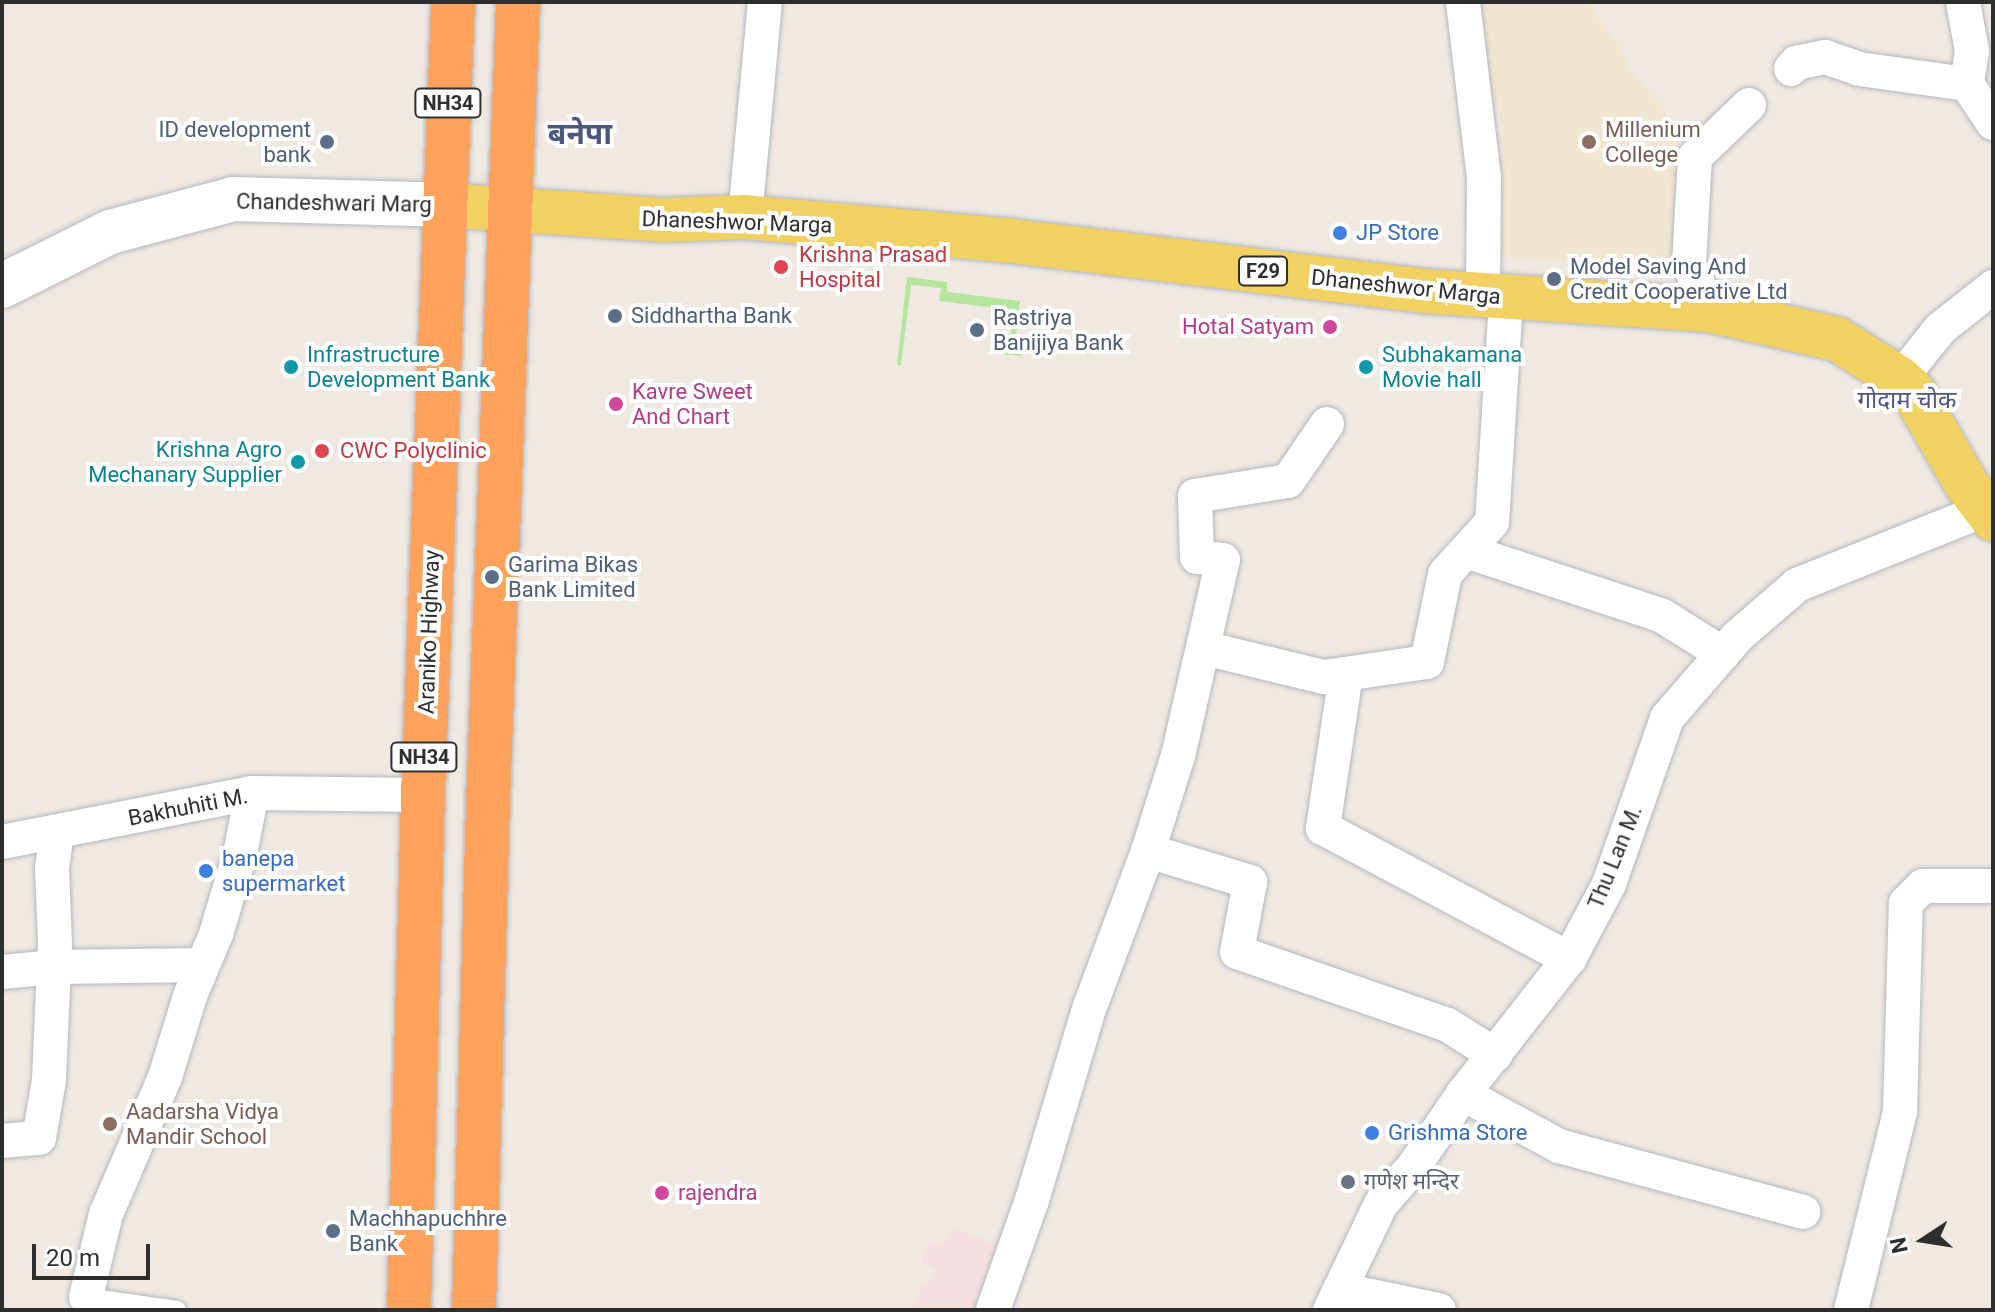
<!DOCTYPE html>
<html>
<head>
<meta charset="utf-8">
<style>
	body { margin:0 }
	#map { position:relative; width:1995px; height:1312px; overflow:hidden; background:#efe9e1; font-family:Roboto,"Noto Sans Devanagari",sans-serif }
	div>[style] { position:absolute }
	.education>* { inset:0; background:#f0e6d1 }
	.medical>* { inset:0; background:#f5dfe0 }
	.green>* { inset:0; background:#b6e59e }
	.roads { filter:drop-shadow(0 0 2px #b4b7c1) drop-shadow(0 0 2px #b4b7c1) }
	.lane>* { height:18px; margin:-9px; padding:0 9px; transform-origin:9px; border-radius:9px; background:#fff }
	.street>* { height:34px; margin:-17px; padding:0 17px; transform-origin:17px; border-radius:17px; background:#fff }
	.secondary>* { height:44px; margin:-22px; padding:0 22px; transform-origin:22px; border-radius:22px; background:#fff }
	.primary>* { height:44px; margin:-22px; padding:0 22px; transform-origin:22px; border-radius:22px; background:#f2d163 }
	.highway>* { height:44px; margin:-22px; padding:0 22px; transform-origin:22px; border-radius:22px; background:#ffa35c }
	.dots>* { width:22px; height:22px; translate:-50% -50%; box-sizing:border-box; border:4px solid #fff; border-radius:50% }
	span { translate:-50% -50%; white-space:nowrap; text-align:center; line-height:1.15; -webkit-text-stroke:8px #fff; paint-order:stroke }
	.shield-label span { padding:2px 6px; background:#fff; border:2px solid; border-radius:6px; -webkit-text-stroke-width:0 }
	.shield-label { font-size:20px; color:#2e2e2e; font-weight:700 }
	.service-label { font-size:22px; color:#4e5e75 }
	.right { translate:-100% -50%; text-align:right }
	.left { translate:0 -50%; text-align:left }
	.education-label { font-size:22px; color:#785e54 }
	.street-label { font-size:22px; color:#2e2e2e }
	.shop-label { font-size:22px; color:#366cbe }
	.health-label { font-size:22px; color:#be3a42 }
	.hotel-label { font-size:22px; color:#b23c85 }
	.culture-label { font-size:22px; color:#0d838f }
	.worship-label { font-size:22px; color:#5b616d }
	.neighbourhood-label { font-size:24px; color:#4d5680 }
	.district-label { font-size:30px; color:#4d5680; font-weight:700 }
	.frame { position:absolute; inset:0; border:4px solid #2e2e2e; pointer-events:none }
	.north { position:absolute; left:1883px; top:1200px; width:80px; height:80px; -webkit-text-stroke:6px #fff; paint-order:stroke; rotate:258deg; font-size:22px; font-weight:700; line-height:32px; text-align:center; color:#2e2e2e }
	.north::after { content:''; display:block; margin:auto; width:28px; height:36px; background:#2e2e2e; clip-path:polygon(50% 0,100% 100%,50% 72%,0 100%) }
	.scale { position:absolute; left:32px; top:1244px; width:118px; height:36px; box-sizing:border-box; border:4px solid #2e2e2e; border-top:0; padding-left:10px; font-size:24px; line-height:28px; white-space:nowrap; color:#2e2e2e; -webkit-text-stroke:6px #fff; paint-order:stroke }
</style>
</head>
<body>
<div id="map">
	<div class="education">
		<div style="clip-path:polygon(1467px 2px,1588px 2px,1622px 50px,1631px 72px,1663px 106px,1682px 159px,1688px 269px,1501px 257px,1502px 126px)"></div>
	</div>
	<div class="medical">
		<div style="clip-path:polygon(951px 1228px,1004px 1247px,980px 1310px,913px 1310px,923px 1283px,928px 1284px,934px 1269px,921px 1263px,929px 1241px,944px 1246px)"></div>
	</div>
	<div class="green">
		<div style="clip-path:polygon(907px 277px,947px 282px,947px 292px,1020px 301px,1016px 337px,1023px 338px,1021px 356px,1002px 354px,1005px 334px,1011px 334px,1013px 310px,939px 301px,941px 288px,911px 285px,901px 365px,897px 365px)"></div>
	</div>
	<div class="roads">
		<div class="lane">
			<div style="left:85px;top:1302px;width:5px;rotate:-79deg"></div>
			<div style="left:86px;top:1297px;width:92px;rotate:8.1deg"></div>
		</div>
		<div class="street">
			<div style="left:1463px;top:2px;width:178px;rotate:83.2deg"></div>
			<div style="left:1484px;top:179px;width:117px;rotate:90.5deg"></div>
			<div style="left:1963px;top:2px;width:50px;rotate:79.6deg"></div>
			<div style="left:1972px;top:51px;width:33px;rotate:99deg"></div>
			<div style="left:1967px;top:84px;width:47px;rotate:56.3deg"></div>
			<div style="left:1791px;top:69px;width:8px;rotate:-50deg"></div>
			<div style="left:1796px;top:63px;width:30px;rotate:-12deg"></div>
			<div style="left:1825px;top:57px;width:36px;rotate:19deg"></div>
			<div style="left:1859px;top:69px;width:109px;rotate:7.9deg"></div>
			<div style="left:745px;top:217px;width:216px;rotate:-84.7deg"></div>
			<div style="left:1709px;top:310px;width:50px;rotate:-113.5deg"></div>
			<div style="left:1689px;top:264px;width:107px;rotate:-86.8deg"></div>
			<div style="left:1695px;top:157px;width:75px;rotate:-43.9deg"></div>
			<div style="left:1900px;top:379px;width:64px;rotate:-51.3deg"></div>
			<div style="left:1940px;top:329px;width:68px;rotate:-38.4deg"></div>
			<div style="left:1466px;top:551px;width:205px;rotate:18.2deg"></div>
			<div style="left:1661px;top:615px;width:73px;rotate:32.2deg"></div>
			<div style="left:1204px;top:648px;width:123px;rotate:13.6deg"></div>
			<div style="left:1324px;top:677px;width:104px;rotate:-8.3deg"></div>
			<div style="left:1427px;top:662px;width:90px;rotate:-78.4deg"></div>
			<div style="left:1445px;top:574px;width:70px;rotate:-47.9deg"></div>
			<div style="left:1492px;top:522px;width:225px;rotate:-86.4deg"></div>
			<div style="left:1346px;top:674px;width:156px;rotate:98.5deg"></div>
			<div style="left:1323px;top:828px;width:279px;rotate:28deg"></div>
			<div style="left:2px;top:842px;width:255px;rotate:-11.1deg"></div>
			<div style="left:252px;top:793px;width:171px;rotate:0.7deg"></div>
			<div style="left:1148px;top:851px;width:107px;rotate:16.9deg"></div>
			<div style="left:1250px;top:882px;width:71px;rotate:100.5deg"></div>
			<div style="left:1237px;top:952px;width:223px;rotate:19.1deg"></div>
			<div style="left:1448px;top:1025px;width:56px;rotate:32.6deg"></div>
			<div style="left:2px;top:972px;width:53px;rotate:-5.4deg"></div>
			<div style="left:55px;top:967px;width:147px;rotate:-0.8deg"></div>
			<div style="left:1463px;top:1094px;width:109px;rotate:28.4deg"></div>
			<div style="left:1559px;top:1146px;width:253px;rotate:15.1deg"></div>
			<div style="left:2px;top:1141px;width:37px;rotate:-5deg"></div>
			<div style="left:39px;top:1138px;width:59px;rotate:-80.2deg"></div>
			<div style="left:49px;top:1080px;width:136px;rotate:-87.5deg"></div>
			<div style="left:55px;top:944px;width:76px;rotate:-92.3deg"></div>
			<div style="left:52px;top:868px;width:36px;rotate:-82deg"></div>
			<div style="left:1342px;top:1290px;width:99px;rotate:11.7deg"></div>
			<div style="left:86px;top:1297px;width:85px;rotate:-76.5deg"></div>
			<div style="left:106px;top:1214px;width:149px;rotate:-66.7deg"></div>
			<div style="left:165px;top:1077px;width:85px;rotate:-72.8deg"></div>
			<div style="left:190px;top:996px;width:67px;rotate:-67.2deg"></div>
			<div style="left:216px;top:934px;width:84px;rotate:-73.3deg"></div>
			<div style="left:240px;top:854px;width:62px;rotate:-78.9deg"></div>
			<div style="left:993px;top:1310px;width:117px;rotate:-70.5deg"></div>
			<div style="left:1032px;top:1200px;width:199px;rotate:-73.4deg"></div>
			<div style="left:1089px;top:1009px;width:169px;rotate:-69.5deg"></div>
			<div style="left:1148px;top:851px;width:100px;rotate:-72.5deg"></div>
			<div style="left:1178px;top:756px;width:201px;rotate:-77.1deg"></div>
			<div style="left:1223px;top:560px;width:26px;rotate:-173deg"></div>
			<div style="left:1197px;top:557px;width:61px;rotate:-91.9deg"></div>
			<div style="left:1195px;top:496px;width:94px;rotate:-9.2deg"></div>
			<div style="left:1288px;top:481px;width:69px;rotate:-55.6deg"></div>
			<div style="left:1330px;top:1310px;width:118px;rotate:-64.3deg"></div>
			<div style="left:1381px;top:1204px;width:50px;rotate:-49deg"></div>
			<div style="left:1414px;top:1166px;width:87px;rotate:-55.8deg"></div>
			<div style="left:1463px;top:1094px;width:172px;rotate:-51.9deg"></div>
			<div style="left:1569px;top:959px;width:85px;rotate:-61.9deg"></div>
			<div style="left:1609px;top:884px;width:176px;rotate:-70.7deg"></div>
			<div style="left:1667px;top:718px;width:108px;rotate:-49.1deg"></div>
			<div style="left:1738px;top:636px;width:78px;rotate:-40.8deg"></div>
			<div style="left:1797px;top:585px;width:205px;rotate:-21.8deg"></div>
			<div style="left:1851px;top:1310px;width:204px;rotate:-76.1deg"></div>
			<div style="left:1900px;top:1112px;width:209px;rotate:-88.4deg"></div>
			<div style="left:1906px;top:903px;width:24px;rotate:-45deg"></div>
			<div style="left:1923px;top:886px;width:70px"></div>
		</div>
		<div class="secondary">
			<div style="left:2px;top:286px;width:121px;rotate:-26.6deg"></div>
			<div style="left:110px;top:232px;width:127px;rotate:-15deg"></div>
			<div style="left:233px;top:199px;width:210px;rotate:1.6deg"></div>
		</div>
		<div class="primary">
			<div style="left:443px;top:205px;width:219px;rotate:3.9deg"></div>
			<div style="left:661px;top:220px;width:84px;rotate:-2deg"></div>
			<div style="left:745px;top:217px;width:260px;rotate:5.1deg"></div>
			<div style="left:1004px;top:240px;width:422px;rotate:6.9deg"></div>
			<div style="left:1423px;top:291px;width:287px;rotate:3.8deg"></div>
			<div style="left:1709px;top:310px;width:131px;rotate:12.8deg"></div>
			<div style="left:1837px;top:339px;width:75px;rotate:32.4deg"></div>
			<div style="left:1900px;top:379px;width:16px;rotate:43deg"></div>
			<div style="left:1912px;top:390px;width:110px;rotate:59.9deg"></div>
			<div style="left:1967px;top:485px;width:43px;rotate:52.6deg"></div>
		</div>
		<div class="highway">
			<div style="left:409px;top:1310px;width:515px;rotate:-88.44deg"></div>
			<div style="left:423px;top:795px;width:794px;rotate:-87.83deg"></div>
			<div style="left:474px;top:1310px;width:509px;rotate:-88.42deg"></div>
			<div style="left:488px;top:801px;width:800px;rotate:-87.85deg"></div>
		</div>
	</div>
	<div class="dots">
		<div style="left:327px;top:142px;background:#5c6f8a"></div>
		<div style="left:1589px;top:142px;background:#8d6e63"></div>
		<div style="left:1340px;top:233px;background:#3f7fe0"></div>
		<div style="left:781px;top:267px;background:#e0444e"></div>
		<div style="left:1554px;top:279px;background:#5c6f8a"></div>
		<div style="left:615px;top:316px;background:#5c6f8a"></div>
		<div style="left:1330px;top:327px;background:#d1479c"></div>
		<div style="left:977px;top:330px;background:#5c6f8a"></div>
		<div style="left:291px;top:367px;background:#0f9aa8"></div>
		<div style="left:1366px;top:367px;background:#0f9aa8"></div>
		<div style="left:616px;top:404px;background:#d1479c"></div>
		<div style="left:322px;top:451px;background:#e0444e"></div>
		<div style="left:298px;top:462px;background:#0f9aa8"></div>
		<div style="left:492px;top:577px;background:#5c6f8a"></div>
		<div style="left:206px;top:871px;background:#3f7fe0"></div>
		<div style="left:110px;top:1124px;background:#8d6e63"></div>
		<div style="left:1372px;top:1133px;background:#3f7fe0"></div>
		<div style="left:1348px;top:1182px;background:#6b7280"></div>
		<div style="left:662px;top:1193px;background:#d1479c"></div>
		<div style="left:333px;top:1231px;background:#5c6f8a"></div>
	</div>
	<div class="shield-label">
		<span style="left:448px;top:103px">NH34</span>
		<span style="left:1263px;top:271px">F29</span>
		<span style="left:424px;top:757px">NH34</span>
	</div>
	<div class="service-label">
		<span class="right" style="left:311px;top:142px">ID development<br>bank</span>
		<span class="left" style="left:1570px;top:279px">Model Saving And<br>Credit Cooperative Ltd</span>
		<span class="left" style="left:631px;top:316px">Siddhartha Bank</span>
		<span class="left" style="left:993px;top:330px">Rastriya<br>Banijiya Bank</span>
		<span class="left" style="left:508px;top:577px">Garima Bikas<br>Bank Limited</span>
		<span class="left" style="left:349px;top:1231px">Machhapuchhre<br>Bank</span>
	</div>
	<div class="education-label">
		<span class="left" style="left:1605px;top:142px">Millenium<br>College</span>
		<span class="left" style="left:126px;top:1124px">Aadarsha Vidya<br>Mandir School</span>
	</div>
	<div class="street-label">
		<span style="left:334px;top:203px;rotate:1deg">Chandeshwari Marg</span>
		<span style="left:737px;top:222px;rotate:2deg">Dhaneshwor Marga</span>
		<span style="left:1406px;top:287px;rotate:6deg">Dhaneshwor Marga</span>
		<span style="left:429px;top:632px;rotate:-88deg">Araniko Highway</span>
		<span style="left:188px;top:807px;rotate:-11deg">Bakhuhiti M.</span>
		<span style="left:1615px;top:857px;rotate:-68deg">Thu Lan M.</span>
	</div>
	<div class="shop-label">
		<span class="left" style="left:1356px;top:233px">JP Store</span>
		<span class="left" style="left:222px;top:871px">banepa<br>supermarket</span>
		<span class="left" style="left:1388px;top:1133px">Grishma Store</span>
	</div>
	<div class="health-label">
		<span class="left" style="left:799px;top:267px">Krishna Prasad<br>Hospital</span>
		<span class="left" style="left:340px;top:451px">CWC Polyclinic</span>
	</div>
	<div class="hotel-label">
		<span class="right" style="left:1314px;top:327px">Hotal Satyam</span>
		<span class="left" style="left:632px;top:404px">Kavre Sweet<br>And Chart</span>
		<span class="left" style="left:678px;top:1193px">rajendra</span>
	</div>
	<div class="culture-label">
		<span class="left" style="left:307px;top:367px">Infrastructure<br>Development Bank</span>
		<span class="left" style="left:1382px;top:367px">Subhakamana<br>Movie hall</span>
		<span class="right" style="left:282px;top:462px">Krishna Agro<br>Mechanary Supplier</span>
	</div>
	<div class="worship-label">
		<span class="left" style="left:1364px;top:1182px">गणेश मन्दिर</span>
	</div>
	<div class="neighbourhood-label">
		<span style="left:1907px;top:401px">गाेदाम चाेक</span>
	</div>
	<div class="district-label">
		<span style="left:580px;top:134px">बनेपा</span>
	</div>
	<div class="frame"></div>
	<div class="north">N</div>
	<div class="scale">20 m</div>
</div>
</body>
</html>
